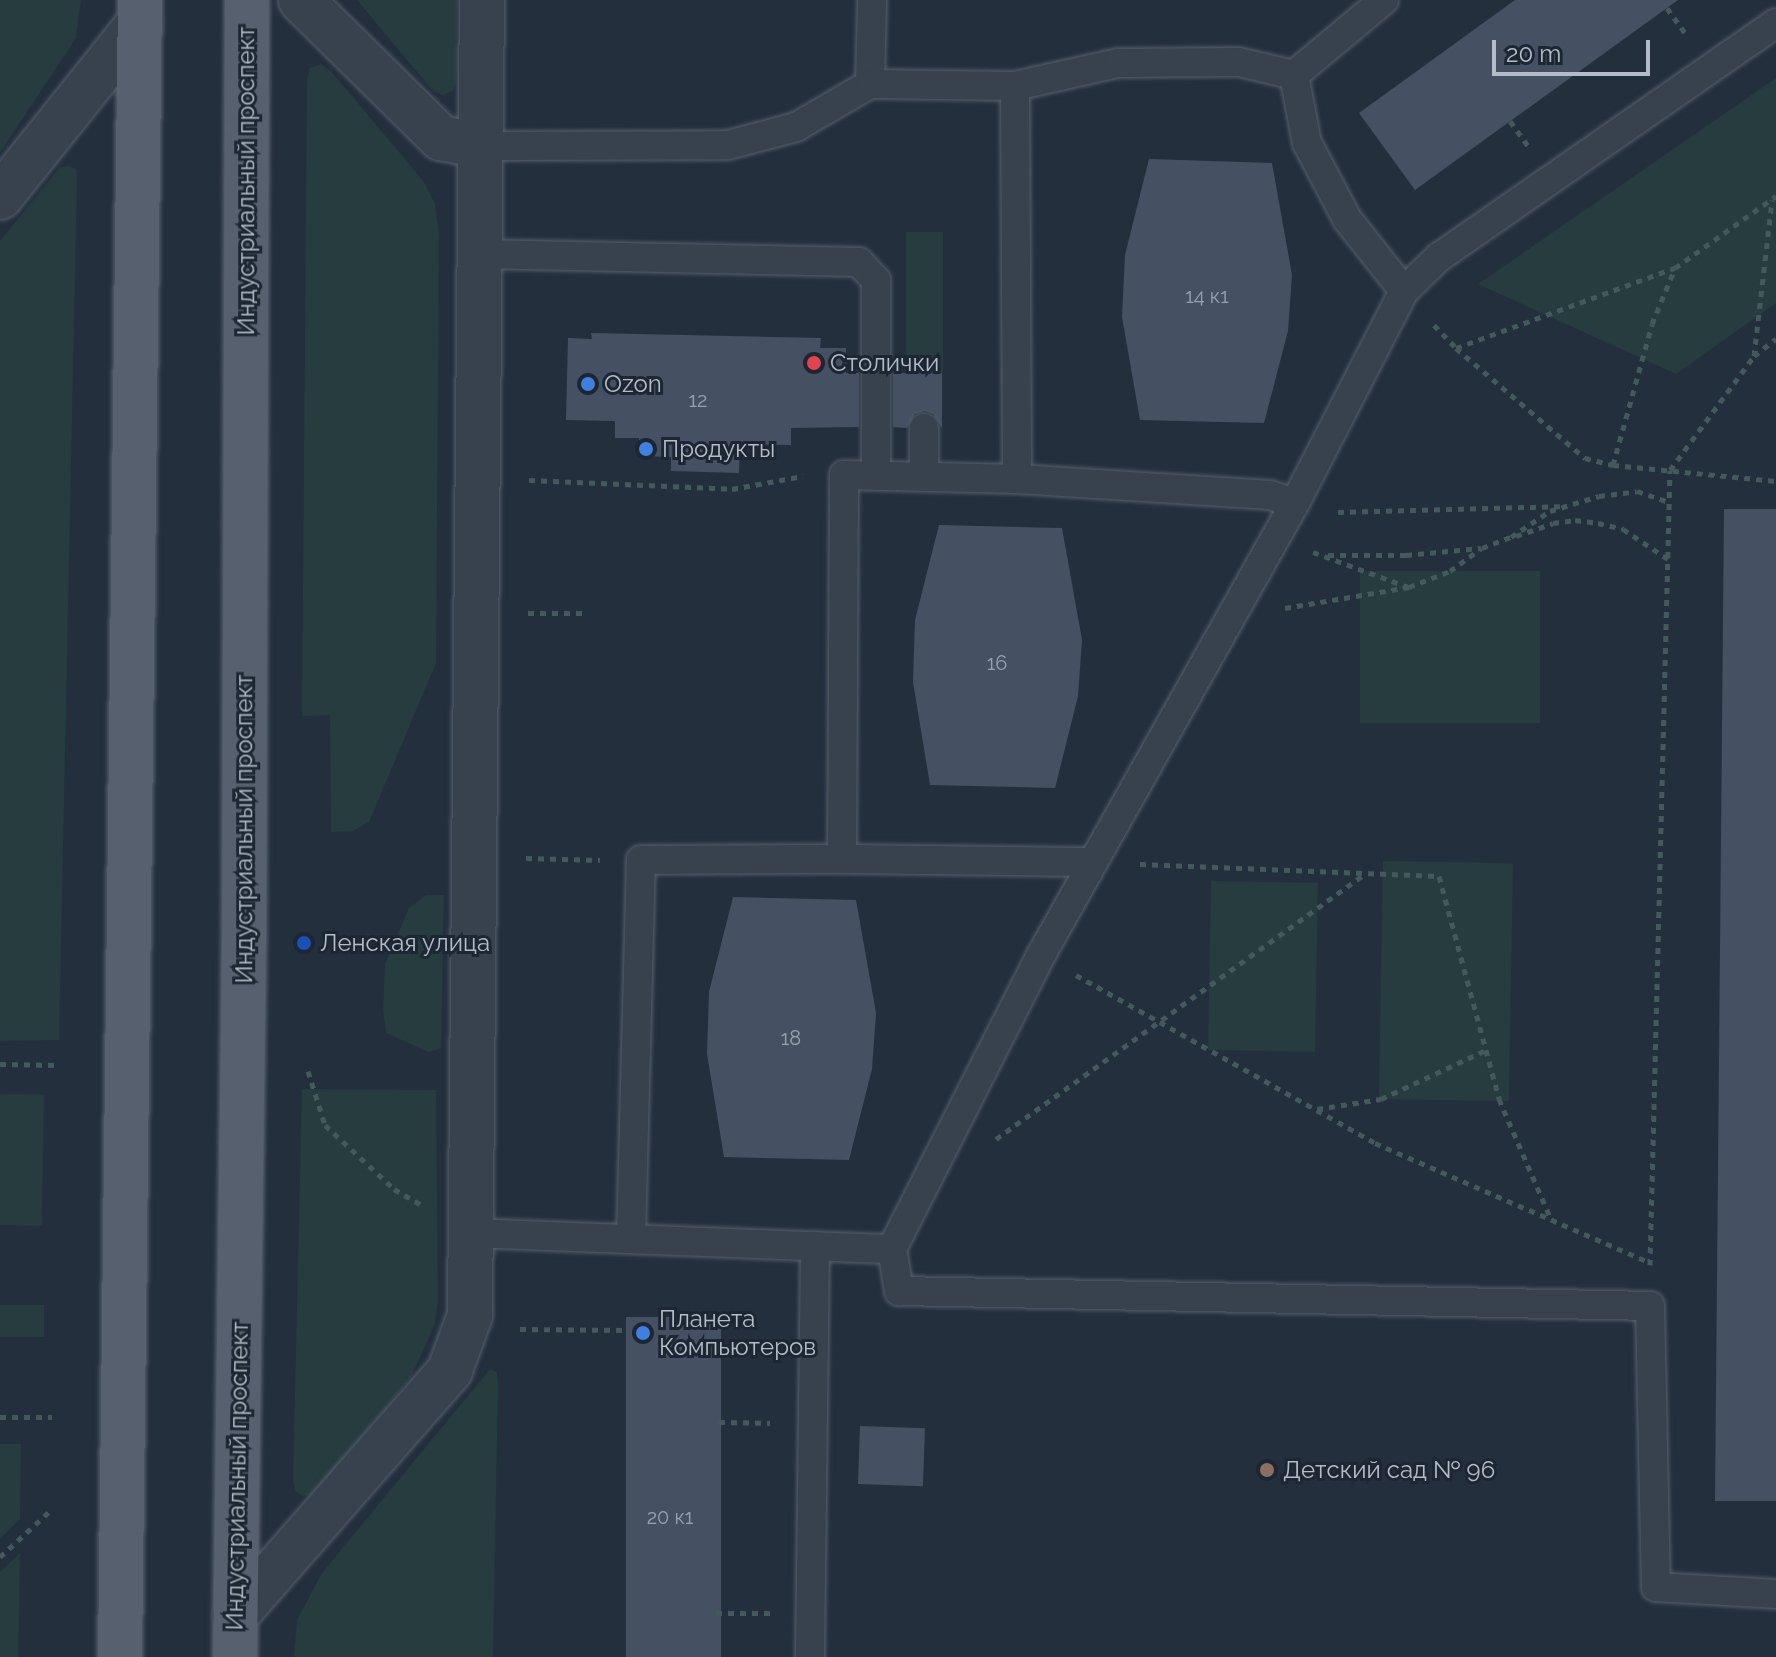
<!DOCTYPE html>
<html>
<head>
<meta charset="utf-8">
<style>
	body { margin:0 }
	#map { position:relative; width:1776px; height:1657px; overflow:hidden; background:#242f3e; font-family:Raleway,sans-serif }
	div>[style] { position:absolute }
	.green>* { inset:0; background:#263c3f; transform-origin:0 0 }
	.building>* { inset:0; background:#455162; transform-origin:0 0 }
	.path>* { height:5px; margin-top:-2.5px; transform-origin:0; background:repeating-linear-gradient(90deg,#44595c 0 6px,transparent 0 12px) }
	.roads { filter:drop-shadow(0 0 2px #565f6c) drop-shadow(0 0 2px #565f6c) }
	.service>* { height:28px; margin:-14px; padding:0 14px; transform-origin:14px; border-radius:14px; background:#38414e }
	.minor>* { height:44px; margin:-22px; padding:0 22px; transform-origin:22px; border-radius:22px; background:#38414e }
	.primary>* { height:44px; margin:-22px; padding:0 22px; transform-origin:22px; border-radius:22px; background:#56606e }
	.dots>* { width:22px; height:22px; translate:-50% -50%; box-sizing:border-box; border:4px solid #1d2633; border-radius:50% }
	span { translate:-50% -50%; white-space:nowrap; text-align:center; line-height:1.15; -webkit-text-stroke:6px #1d2633; paint-order:stroke }
	.number-label { font-size:20px; color:#98a1af }
	.number-label span { -webkit-text-stroke-width:0 }
	.street-label { font-size:24px; color:#b4bcc9 }
	.poi-label { font-size:24px; color:#b4bcc9 }
	.left { translate:0 -50%; text-align:left }
	.scale { position:absolute; left:1492px; top:40px; width:158px; height:36px; box-sizing:border-box; border:4px solid #b4bcc9; border-top:0; padding-left:10px; font-size:24px; line-height:28px; white-space:nowrap; color:#b4bcc9; -webkit-text-stroke:6px #1d2633; paint-order:stroke }
</style>
</head>
<body>
<div id="map">
	<div class="green">
		<div style="clip-path:polygon(0 0,81px 0,76px 38px,0 153px)"></div>
		<div style="clip-path:polygon(357px 0,457px 0,456px 83px,452px 91px,443px 95px,433px 91px)"></div>
		<div style="clip-path:polygon(321px 64px,331px 71px,424px 182px,435px 204px,439px 234px,436px 663px,369px 822px,353px 831px,331px 832px,330px 715px,302px 716px,307px 80px,310px 68px)"></div>
		<div style="clip-path:polygon(1776px 78px,1776px 303px,1676px 374px,1478px 284px)"></div>
		<div style="clip-path:polygon(69px 166px,76px 169px,77px 177px,59px 1040px,0 1041px,0 241px,60px 167px)"></div>
		<div style="left:906px;top:232px;width:37px;height:141px"></div>
		<div style="left:1540px;top:571px;width:152px;height:180px;rotate:90deg"></div>
		<div style="left:1383px;top:861px;width:130px;height:238px;rotate:1deg"></div>
		<div style="left:1211px;top:881px;width:107px;height:169px;rotate:1deg"></div>
		<div style="clip-path:polygon(426px 895px,444px 895px,441px 1048px,429px 1052px,386px 1033px,383px 1010px,385px 964px,409px 908px)"></div>
		<div style="clip-path:polygon(302px 1089px,436px 1090px,438px 1300px,435px 1324px,411px 1377px,321px 1486px,312px 1495px,302px 1496px,295px 1491px,293px 1481px)"></div>
		<div style="left:0;top:1094px;width:44px;height:131px;rotate:1deg"></div>
		<div style="left:0;top:1305px;width:44px;height:32px"></div>
		<div style="clip-path:polygon(490px 1369px,497px 1372px,498px 1384px,493px 1657px,294px 1657px,297px 1620px,322px 1573px)"></div>
		<div style="clip-path:polygon(0 1444px,21px 1444px,20px 1519px,0 1539px)"></div>
		<div style="clip-path:polygon(20px 1553px,18px 1657px,0 1657px,0 1572px)"></div>
	</div>
	<div class="building">
		<div style="clip-path:polygon(1515px 0,1678px 0,1415px 190px,1359px 113px)"></div>
		<div style="clip-path:polygon(1149px 159px,1272px 163px,1292px 275px,1288px 331px,1264px 423px,1140px 420px,1122px 317px,1125px 255px)"></div>
		<div style="clip-path:polygon(591px 333px,821px 338px,820px 348px,846px 348px,846px 373px,859px 373px,859px 427px,791px 428px,791px 445px,740px 444px,739px 473px,671px 471px,671px 457px,639px 456px,639px 438px,615px 438px,615px 421px,566px 420px,568px 338px,592px 339px)"></div>
		<div style="clip-path:polygon(893px 373px,942px 373px,942px 428px,933px 414px,925px 411px,915px 414px,907px 428px,893px 427px)"></div>
		<div style="clip-path:polygon(1724px 509px,1776px 509px,1776px 1501px,1715px 1501px)"></div>
		<div style="clip-path:polygon(939px 525px,1062px 528px,1082px 640px,1078px 696px,1055px 788px,930px 785px,913px 682px,915px 620px)"></div>
		<div style="clip-path:polygon(733px 897px,856px 900px,876px 1013px,872px 1069px,849px 1160px,724px 1157px,707px 1054px,709px 992px)"></div>
		<div style="left:626px;top:1317px;width:95px;height:340px"></div>
		<div style="left:860px;top:1426px;width:65px;height:58px;rotate:2deg"></div>
	</div>
	<div class="path">
		<div style="left:1667px;top:8px;width:34px;rotate:54deg"></div>
		<div style="left:1510px;top:121px;width:31px;rotate:54deg"></div>
		<div style="left:1434px;top:325px;width:32px;rotate:46deg"></div>
		<div style="left:1456px;top:348px;width:170px;rotate:40.5deg"></div>
		<div style="left:1585px;top:458px;width:29px;rotate:14deg"></div>
		<div style="left:1613px;top:465px;width:164px;rotate:5.6deg"></div>
		<div style="left:1456px;top:348px;width:233px;rotate:-20.1deg"></div>
		<div style="left:1675px;top:268px;width:124px;rotate:-35.5deg"></div>
		<div style="left:1754px;top:356px;width:157px;rotate:-83.4deg"></div>
		<div style="left:1613px;top:465px;width:146px;rotate:-74.5deg"></div>
		<div style="left:1652px;top:324px;width:61px;rotate:-67.7deg"></div>
		<div style="left:529px;top:480px;width:203px;rotate:2.5deg"></div>
		<div style="left:732px;top:489px;width:72px;rotate:-10.4deg"></div>
		<div style="left:1338px;top:512px;width:222px;rotate:-1.5deg"></div>
		<div style="left:1516px;top:536px;width:39px;rotate:-19deg"></div>
		<div style="left:1553px;top:523px;width:22px;rotate:-8deg"></div>
		<div style="left:1575px;top:520px;width:23px;rotate:7deg"></div>
		<div style="left:1598px;top:523px;width:26px;rotate:13deg"></div>
		<div style="left:1623px;top:529px;width:54px;rotate:33.7deg"></div>
		<div style="left:1313px;top:552px;width:101px;rotate:20.2deg"></div>
		<div style="left:1328px;top:555px;width:78px"></div>
		<div style="left:1406px;top:555px;width:75px;rotate:-5.3deg"></div>
		<div style="left:1285px;top:608px;width:126px;rotate:-9.6deg"></div>
		<div style="left:1409px;top:587px;width:44px;rotate:-21.3deg"></div>
		<div style="left:1450px;top:571px;width:39px;rotate:-36deg"></div>
		<div style="left:1482px;top:548px;width:31px;rotate:-21deg"></div>
		<div style="left:1511px;top:537px;width:47px;rotate:-33.7deg"></div>
		<div style="left:1550px;top:511px;width:51px;rotate:-17deg"></div>
		<div style="left:1599px;top:496px;width:38px;rotate:-7deg"></div>
		<div style="left:1637px;top:491px;width:34px;rotate:19deg"></div>
		<div style="left:528px;top:613px;width:59px"></div>
		<div style="left:526px;top:858px;width:74px;rotate:1.5deg"></div>
		<div style="left:1140px;top:864px;width:299px;rotate:2.3deg"></div>
		<div style="left:1439px;top:876px;width:231px;rotate:74.9deg"></div>
		<div style="left:1499px;top:1099px;width:131px;rotate:66.6deg"></div>
		<div style="left:1076px;top:975px;width:343px;rotate:29.3deg"></div>
		<div style="left:1375px;top:1143px;width:299px;rotate:23.5deg"></div>
		<div style="left:0;top:1064px;width:59px;rotate:1deg"></div>
		<div style="left:308px;top:1071px;width:57px;rotate:72.5deg"></div>
		<div style="left:325px;top:1125px;width:94px;rotate:42.8deg"></div>
		<div style="left:394px;top:1189px;width:32px;rotate:30deg"></div>
		<div style="left:1317px;top:1109px;width:65px;rotate:-8.9deg"></div>
		<div style="left:1381px;top:1099px;width:116px;rotate:-25deg"></div>
		<div style="left:996px;top:1139px;width:454px;rotate:-35.7deg"></div>
		<div style="left:1650px;top:1265px;width:795px;rotate:-88.56deg"></div>
		<div style="left:1670px;top:470px;width:142px;rotate:-53.6deg"></div>
		<div style="left:1754px;top:356px;width:28px;rotate:-38deg"></div>
		<div style="left:520px;top:1329px;width:106px;rotate:0.5deg"></div>
		<div style="left:0;top:1417px;width:52px"></div>
		<div style="left:719px;top:1422px;width:51px;rotate:1.1deg"></div>
		<div style="left:0;top:1557px;width:71px;rotate:-42.7deg"></div>
		<div style="left:716px;top:1613px;width:55px"></div>
	</div>
	<div class="roads">
		<div class="service">
			<div style="left:1776px;top:23px;width:410px;rotate:145.2deg"></div>
			<div style="left:1439px;top:257px;width:49px;rotate:135.8deg"></div>
			<div style="left:1404px;top:291px;width:238px;rotate:117.2deg"></div>
			<div style="left:1295px;top:503px;width:518px;rotate:119.33deg"></div>
			<div style="left:1041px;top:955px;width:330px;rotate:116.9deg"></div>
			<div style="left:892px;top:1249px;width:43px;rotate:80.5deg"></div>
			<div style="left:899px;top:1291px;width:751px;rotate:1.14deg"></div>
			<div style="left:1650px;top:1306px;width:281px;rotate:88.8deg"></div>
			<div style="left:1656px;top:1587px;width:120px;rotate:3.3deg"></div>
			<div style="left:1294px;top:75px;width:69px;rotate:79.2deg"></div>
			<div style="left:1307px;top:143px;width:86px;rotate:62.2deg"></div>
			<div style="left:1347px;top:219px;width:92px;rotate:51.6deg"></div>
			<div style="left:1294px;top:75px;width:117px;rotate:-39.8deg"></div>
			<div style="left:870px;top:84px;width:84px;rotate:-88.6deg"></div>
			<div style="left:1015px;top:86px;width:393px;rotate:89.7deg"></div>
			<div style="left:481px;top:146px;width:247px;rotate:-0.2deg"></div>
			<div style="left:728px;top:145px;width:70px;rotate:-14.8deg"></div>
			<div style="left:796px;top:127px;width:86px;rotate:-30.2deg"></div>
			<div style="left:870px;top:84px;width:145px;rotate:0.8deg"></div>
			<div style="left:1015px;top:86px;width:106px;rotate:-12.6deg"></div>
			<div style="left:1118px;top:63px;width:121px;rotate:-0.5deg"></div>
			<div style="left:1239px;top:62px;width:57px;rotate:13.3deg"></div>
			<div style="left:479px;top:254px;width:380px;rotate:1.2deg"></div>
			<div style="left:859px;top:262px;width:25px;rotate:47deg"></div>
			<div style="left:876px;top:280px;width:195px;rotate:90deg"></div>
			<div style="left:924px;top:477px;width:49px;rotate:-90deg"></div>
			<div style="left:842px;top:859px;width:249px;rotate:0.7deg"></div>
			<div style="left:471px;top:1233px;width:421px;rotate:2.2deg"></div>
			<div style="left:631px;top:1239px;width:379px;rotate:-88.5deg"></div>
			<div style="left:641px;top:860px;width:201px;rotate:-0.3deg"></div>
			<div style="left:842px;top:859px;width:384px;rotate:-89.7deg"></div>
			<div style="left:844px;top:475px;width:173px;rotate:1.3deg"></div>
			<div style="left:1017px;top:479px;width:254px;rotate:3.6deg"></div>
			<div style="left:1270px;top:495px;width:26px;rotate:18deg"></div>
			<div style="left:810px;top:1657px;width:411px;rotate:-89.3deg"></div>
		</div>
		<div class="minor">
			<div style="left:301px;top:0;width:197px;rotate:44.6deg"></div>
			<div style="left:441px;top:138px;width:41px;rotate:11.3deg"></div>
			<div style="left:0;top:197px;width:224px;rotate:-51.3deg"></div>
			<div style="left:235px;top:1616px;width:327px;rotate:-48.8deg"></div>
			<div style="left:450px;top:1370px;width:59px;rotate:-70deg"></div>
			<div style="left:470px;top:1315px;width:1315px;rotate:-89.48deg"></div>
		</div>
		<div class="primary">
			<div style="left:120px;top:1657px;width:1657px;rotate:-89.31deg"></div>
			<div style="left:235px;top:1657px;width:713px;rotate:-89.28deg"></div>
			<div style="left:244px;top:944px;width:944px;rotate:-89.82deg"></div>
		</div>
	</div>
	<div class="dots">
		<div style="left:814px;top:363px;background:#e0444e"></div>
		<div style="left:588px;top:384px;background:#3f7fe0"></div>
		<div style="left:646px;top:449px;background:#3f7fe0"></div>
		<div style="left:304px;top:943px;background:#1a4fb4"></div>
		<div style="left:643px;top:1333px;background:#3f7fe0"></div>
		<div style="left:1267px;top:1470px;background:#8d6e63"></div>
	</div>
	<div class="number-label">
		<span style="left:1207px;top:296px">14 к1</span>
		<span style="left:698px;top:400px">12</span>
		<span style="left:997px;top:663px">16</span>
		<span style="left:791px;top:1038px">18</span>
		<span style="left:670px;top:1517px">20 к1</span>
	</div>
	<div class="street-label">
		<span style="left:246px;top:181px;rotate:-90deg">Индустриальный проспект</span>
		<span style="left:244px;top:829px;rotate:-90deg">Индустриальный проспект</span>
		<span style="left:237px;top:1476px;rotate:-89deg">Индустриальный проспект</span>
	</div>
	<div class="poi-label">
		<span class="left" style="left:830px;top:363px">Столички</span>
		<span class="left" style="left:604px;top:384px">Ozon</span>
		<span class="left" style="left:662px;top:449px">Продукты</span>
		<span class="left" style="left:320px;top:943px">Ленская улица</span>
		<span class="left" style="left:659px;top:1333px">Планета<br>Компьютеров</span>
		<span class="left" style="left:1283px;top:1470px">Детский сад № 96</span>
	</div>
	<div class="scale">20 m</div>
</div>
</body>
</html>
